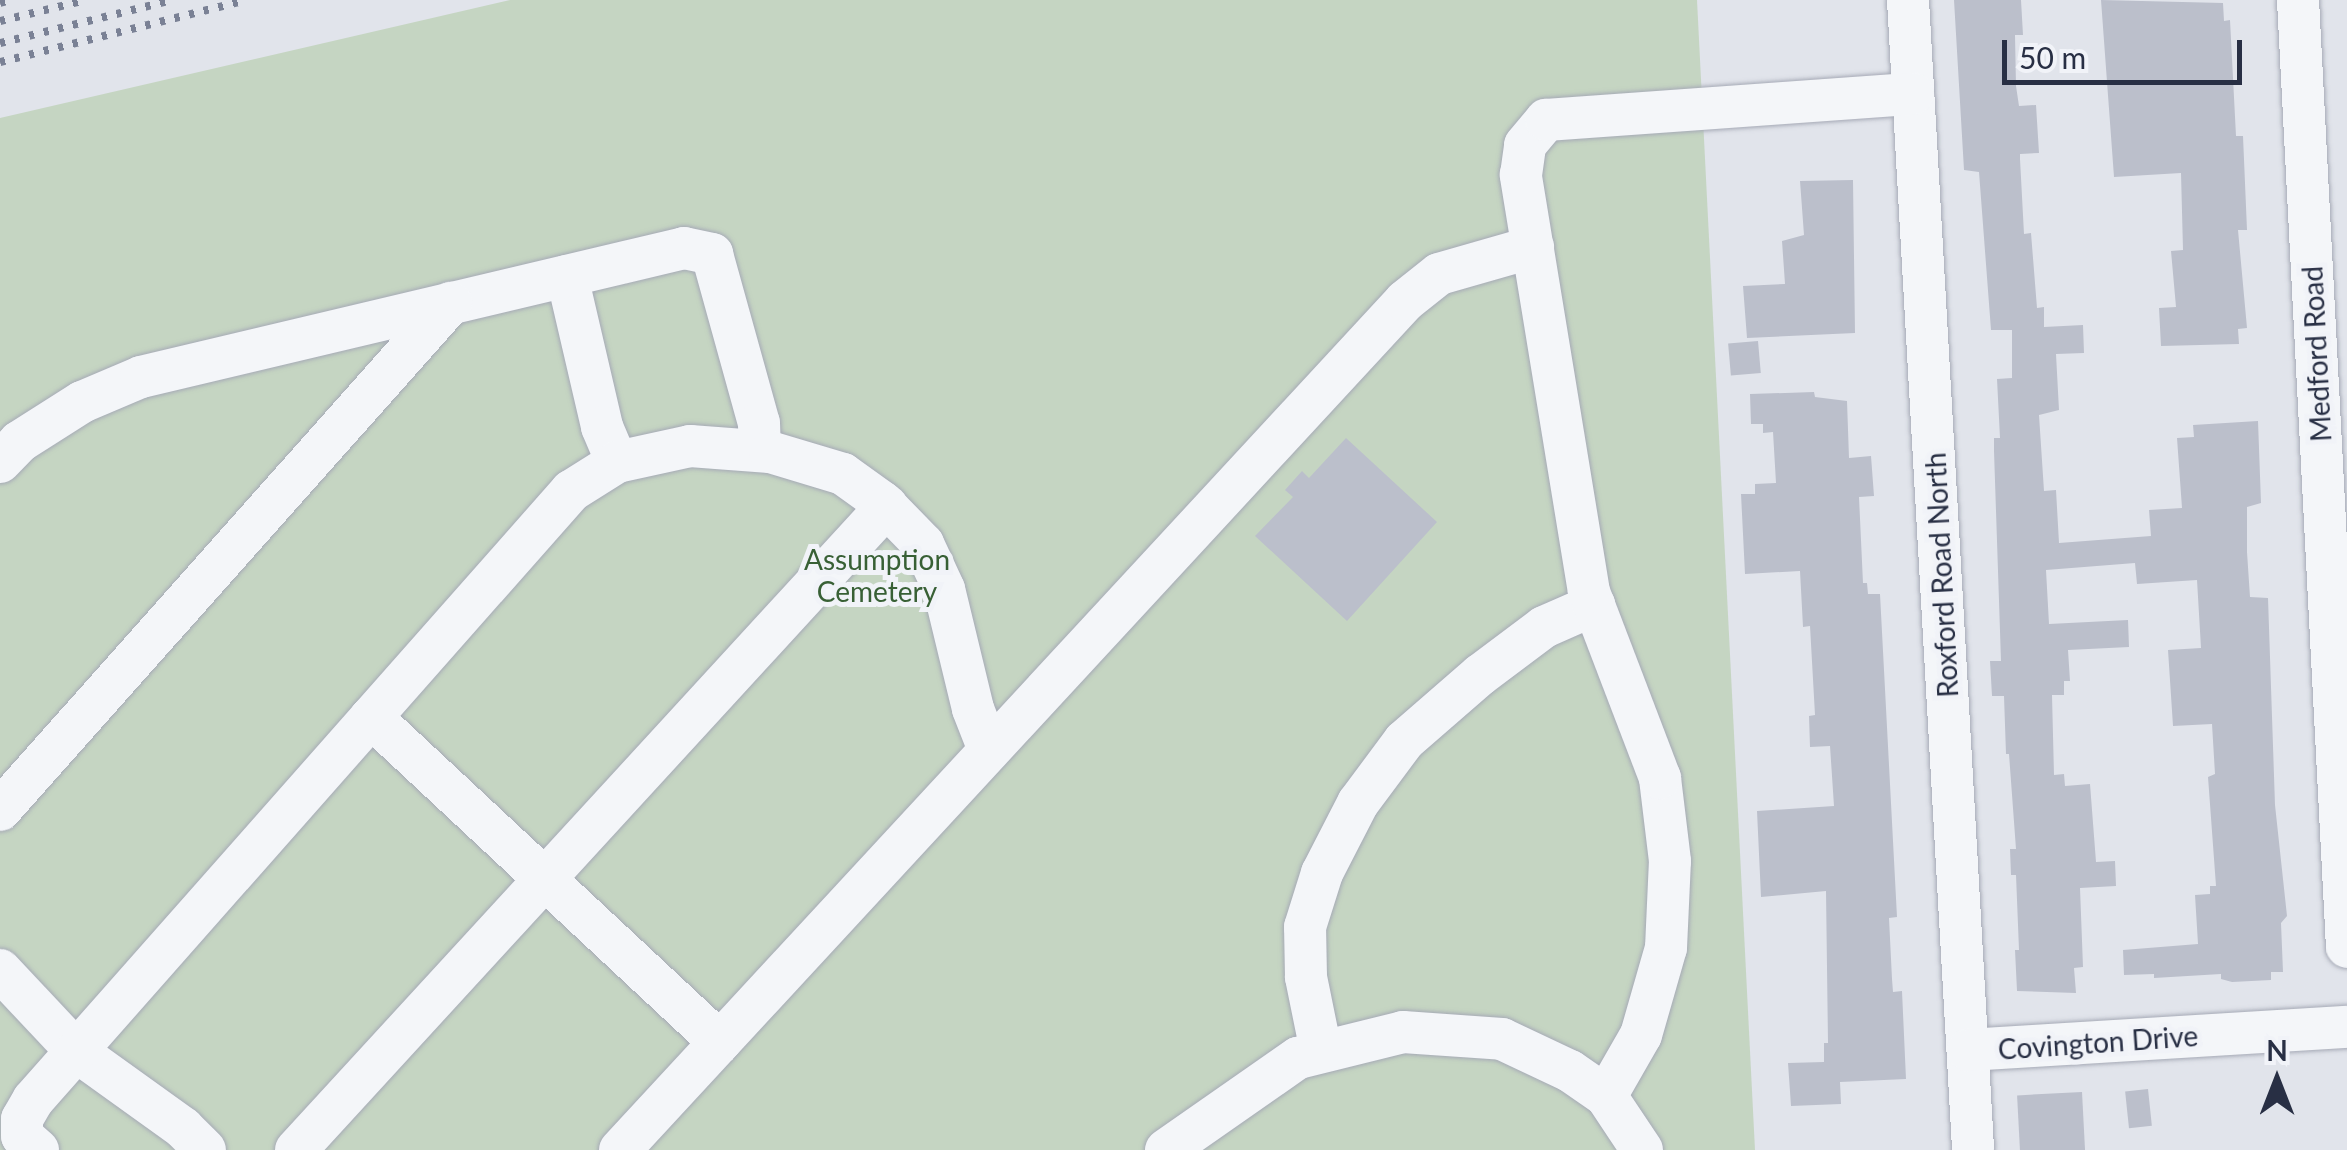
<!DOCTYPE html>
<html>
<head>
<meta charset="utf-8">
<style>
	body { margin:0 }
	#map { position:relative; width:2347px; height:1150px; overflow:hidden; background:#e1e4eb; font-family:Lato,sans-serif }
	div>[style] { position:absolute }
	.green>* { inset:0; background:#c5d5c2 }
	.building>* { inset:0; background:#bbbfcb; transform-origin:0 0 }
	.roads { filter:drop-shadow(0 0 2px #a6aab6) drop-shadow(0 0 2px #a6aab6) }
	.minor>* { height:42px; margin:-21px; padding:0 21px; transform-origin:21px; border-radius:21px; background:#f4f6f9 }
	.rail>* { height:8px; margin-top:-4px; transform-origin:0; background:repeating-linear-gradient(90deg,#7a8195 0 5px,transparent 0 15px) }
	span { translate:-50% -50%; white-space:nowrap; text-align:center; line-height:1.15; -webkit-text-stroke:10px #f1f3f8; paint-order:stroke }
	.street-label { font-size:28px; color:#282f44 }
	.park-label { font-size:28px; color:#386035 }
	.north { position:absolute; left:2227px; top:1030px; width:100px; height:100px; -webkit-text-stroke:8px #f1f3f8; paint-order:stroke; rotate:0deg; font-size:28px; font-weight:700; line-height:40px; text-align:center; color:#282f44 }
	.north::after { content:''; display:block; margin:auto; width:35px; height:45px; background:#282f44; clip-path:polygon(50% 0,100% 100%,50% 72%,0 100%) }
	.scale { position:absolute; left:2002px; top:40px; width:240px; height:45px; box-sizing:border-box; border:5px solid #282f44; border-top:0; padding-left:12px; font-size:30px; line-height:35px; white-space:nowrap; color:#282f44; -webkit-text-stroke:8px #f1f3f8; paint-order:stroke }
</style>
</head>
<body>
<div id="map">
	<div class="green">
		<div style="clip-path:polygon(510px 0,1697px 0,1755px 1150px,0 1150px,0 118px)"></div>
	</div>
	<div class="building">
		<div style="clip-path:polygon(1954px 0,2021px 0,2023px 35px,2015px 35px,2016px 86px,2019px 106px,2036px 105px,2039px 153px,2020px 154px,2020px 159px,2024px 234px,2031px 233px,2037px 308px,2044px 307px,2044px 327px,2083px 325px,2084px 353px,2056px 354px,2059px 410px,2039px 415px,2044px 491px,2056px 490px,2059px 543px,2151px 536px,2149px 510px,2182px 508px,2177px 438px,2194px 437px,2193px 425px,2258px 421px,2261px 503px,2247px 507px,2247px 552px,2250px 597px,2268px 598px,2275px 805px,2287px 916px,2281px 923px,2283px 972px,2271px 972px,2271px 980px,2232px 982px,2221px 979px,2221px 974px,2154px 978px,2154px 974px,2124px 975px,2123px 950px,2198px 944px,2195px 895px,2210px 894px,2210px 886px,2216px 886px,2208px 777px,2215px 774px,2212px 724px,2173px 726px,2168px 650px,2201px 648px,2197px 580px,2137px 584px,2135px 563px,2046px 570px,2049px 624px,2128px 620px,2129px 647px,2068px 650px,2070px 681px,2064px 681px,2064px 695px,2052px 695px,2054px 775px,2064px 774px,2065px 786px,2090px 784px,2096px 862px,2115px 861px,2116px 886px,2080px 888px,2083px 967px,2074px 968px,2076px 993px,2017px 991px,2015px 950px,2019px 950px,2016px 875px,2011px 875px,2010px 849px,2016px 849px,2009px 754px,2006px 754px,2004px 696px,1992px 696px,1990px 661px,2001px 661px,1994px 451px,1994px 438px,2000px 438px,1997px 379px,2012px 378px,2012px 330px,1991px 330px,1979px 172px,1964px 170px)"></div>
		<div style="clip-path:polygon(2101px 0,2223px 3px,2224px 21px,2230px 20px,2236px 136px,2243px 136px,2247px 230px,2238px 230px,2247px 328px,2238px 329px,2239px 344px,2161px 346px,2159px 308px,2176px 307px,2171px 251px,2183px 250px,2181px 173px,2114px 177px)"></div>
		<div style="clip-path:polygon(1853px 180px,1855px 333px,1747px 338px,1743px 286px,1785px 284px,1782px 241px,1804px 235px,1800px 181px)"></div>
		<div style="left:1758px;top:341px;width:32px;height:30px;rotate:85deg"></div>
		<div style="clip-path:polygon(1814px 392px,1815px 397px,1847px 401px,1849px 458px,1871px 456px,1874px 496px,1859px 497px,1863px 583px,1867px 583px,1868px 594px,1880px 594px,1897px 917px,1889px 918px,1892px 979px,1893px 992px,1902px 991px,1906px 1079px,1840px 1082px,1841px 1104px,1791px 1106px,1788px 1063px,1824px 1062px,1824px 1043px,1828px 1043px,1826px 891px,1761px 897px,1757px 811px,1834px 806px,1830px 746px,1810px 747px,1809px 716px,1815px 715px,1810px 626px,1803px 627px,1800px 571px,1745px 574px,1741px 494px,1755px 494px,1755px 484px,1776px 483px,1773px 432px,1763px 433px,1763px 424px,1751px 424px,1750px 394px)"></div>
		<div style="clip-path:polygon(1346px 438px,1437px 522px,1347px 621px,1255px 536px,1293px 497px,1285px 490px,1302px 471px,1309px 478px)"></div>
		<div style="left:2148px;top:1089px;width:37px;height:23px;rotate:84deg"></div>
		<div style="left:2082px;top:1092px;width:58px;height:65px;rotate:87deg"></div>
	</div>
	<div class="roads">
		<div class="minor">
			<div style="left:1908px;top:0;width:1152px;rotate:86.76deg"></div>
			<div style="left:2298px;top:0;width:948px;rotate:87.04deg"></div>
			<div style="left:567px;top:276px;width:155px;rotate:76.9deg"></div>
			<div style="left:602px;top:427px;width:38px;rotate:67deg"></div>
			<div style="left:0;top:462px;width:28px;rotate:-46deg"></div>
			<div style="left:19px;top:442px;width:75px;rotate:-32.4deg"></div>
			<div style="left:82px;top:402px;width:64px;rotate:-23deg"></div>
			<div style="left:141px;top:377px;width:558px;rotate:-13.36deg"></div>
			<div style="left:684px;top:248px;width:29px;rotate:12deg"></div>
			<div style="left:712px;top:254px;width:175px;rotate:74.5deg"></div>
			<div style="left:759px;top:423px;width:28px;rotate:88deg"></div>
			<div style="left:371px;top:717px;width:477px;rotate:43deg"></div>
			<div style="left:0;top:810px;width:679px;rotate:-48.35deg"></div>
			<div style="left:0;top:970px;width:111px;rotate:46.8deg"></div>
			<div style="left:76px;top:1051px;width:132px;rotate:35.7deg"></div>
			<div style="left:183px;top:1128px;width:31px;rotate:45deg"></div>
			<div style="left:1968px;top:1050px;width:380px;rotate:-3.5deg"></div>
			<div style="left:1321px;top:1051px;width:76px;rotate:-101.5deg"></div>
			<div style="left:1306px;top:977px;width:50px;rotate:-91.1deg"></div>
			<div style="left:1305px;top:927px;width:57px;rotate:-72.5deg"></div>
			<div style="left:1322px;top:873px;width:79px;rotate:-62.8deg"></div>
			<div style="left:1358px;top:803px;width:77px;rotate:-53.4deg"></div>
			<div style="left:1404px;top:741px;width:101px;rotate:-41deg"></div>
			<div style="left:1480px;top:675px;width:80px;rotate:-36.9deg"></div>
			<div style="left:1544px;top:627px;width:55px;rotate:-23.7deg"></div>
			<div style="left:38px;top:1150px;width:21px;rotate:-139deg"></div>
			<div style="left:22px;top:1136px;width:17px;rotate:-90deg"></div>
			<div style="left:22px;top:1119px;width:22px;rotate:-60deg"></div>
			<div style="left:33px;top:1100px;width:813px;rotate:-48.54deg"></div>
			<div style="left:571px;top:491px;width:54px;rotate:-32.2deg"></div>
			<div style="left:617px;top:462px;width:75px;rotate:-12.4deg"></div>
			<div style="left:690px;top:446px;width:80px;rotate:4.3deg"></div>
			<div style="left:770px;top:452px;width:76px;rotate:16.8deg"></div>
			<div style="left:843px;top:474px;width:48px;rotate:35.7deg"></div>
			<div style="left:882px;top:502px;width:59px;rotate:45.7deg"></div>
			<div style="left:923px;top:544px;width:50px;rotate:65deg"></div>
			<div style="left:944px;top:589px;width:123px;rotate:76.4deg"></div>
			<div style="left:973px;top:709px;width:44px;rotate:68.7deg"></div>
			<div style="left:296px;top:1150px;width:874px;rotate:-47.46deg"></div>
			<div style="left:620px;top:1150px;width:1156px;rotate:-47.24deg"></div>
			<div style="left:1405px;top:301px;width:43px;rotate:-38.5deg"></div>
			<div style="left:1439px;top:274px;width:98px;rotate:-16deg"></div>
			<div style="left:1166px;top:1150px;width:161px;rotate:-34.9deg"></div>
			<div style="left:1298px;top:1058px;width:108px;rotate:-13.9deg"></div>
			<div style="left:1403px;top:1032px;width:99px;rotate:4deg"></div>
			<div style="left:1502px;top:1039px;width:75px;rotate:25.2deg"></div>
			<div style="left:1570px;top:1071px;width:44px;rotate:34.8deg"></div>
			<div style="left:1642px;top:1150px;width:65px;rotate:-123.7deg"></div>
			<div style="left:1606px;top:1096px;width:70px;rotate:-60.2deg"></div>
			<div style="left:1641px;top:1035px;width:91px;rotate:-74deg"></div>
			<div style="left:1666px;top:948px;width:87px;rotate:-87.4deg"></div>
			<div style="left:1670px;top:861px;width:84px;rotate:-96.9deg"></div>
			<div style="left:1660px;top:778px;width:199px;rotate:-110.9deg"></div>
			<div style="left:1589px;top:592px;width:423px;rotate:-99.3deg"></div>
			<div style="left:1521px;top:175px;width:30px;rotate:-82deg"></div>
			<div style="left:1525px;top:145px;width:33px;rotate:-50deg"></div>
			<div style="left:1546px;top:120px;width:368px;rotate:-4.1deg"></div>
		</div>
	</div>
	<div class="rail">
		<div style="left:0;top:3px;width:11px;rotate:-15deg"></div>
		<div style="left:0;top:21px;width:89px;rotate:-13.7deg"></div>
		<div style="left:0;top:43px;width:177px;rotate:-14deg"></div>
		<div style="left:0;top:62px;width:254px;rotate:-14.1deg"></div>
	</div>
	<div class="street-label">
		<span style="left:2316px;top:354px;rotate:-93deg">Medford Road</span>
		<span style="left:1941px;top:575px;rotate:-93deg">Roxford Road North</span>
		<span style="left:2098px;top:1042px;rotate:-4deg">Covington Drive</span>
	</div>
	<div class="park-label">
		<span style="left:877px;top:575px">Assumption<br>Cemetery</span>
	</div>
	<div class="north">N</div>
	<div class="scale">50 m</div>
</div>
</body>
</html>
